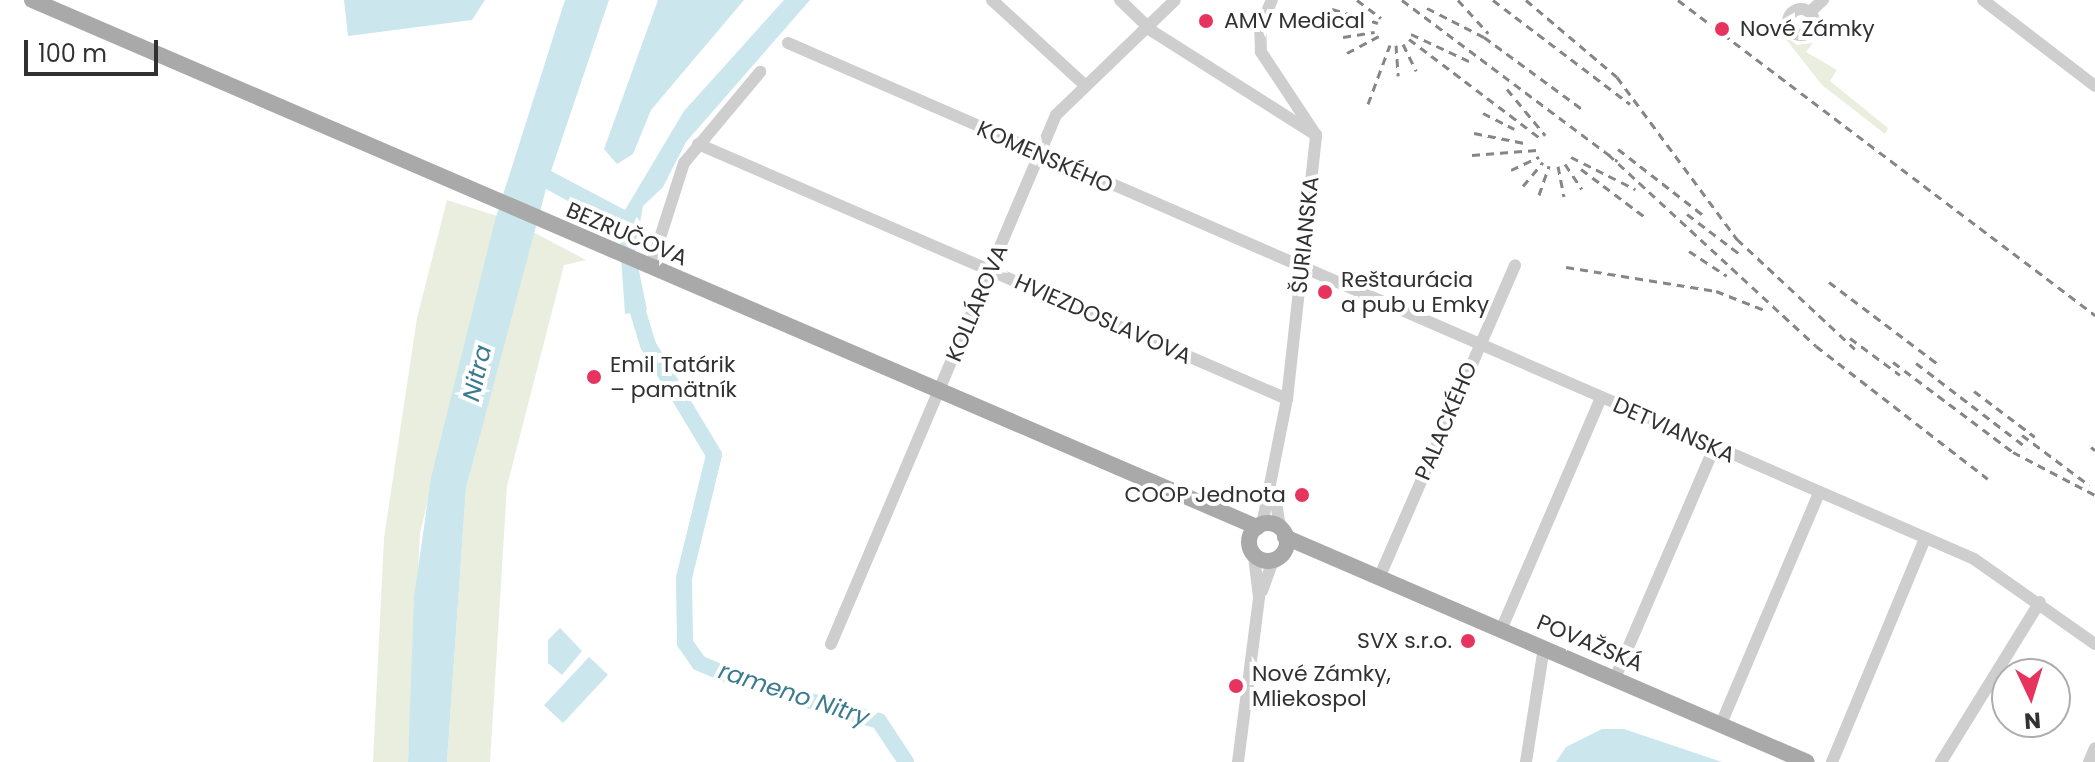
<!DOCTYPE html>
<html>
<head>
<meta charset="utf-8">
<style>
	body { margin:0 }
	#map { position:relative; width:2095px; height:762px; overflow:hidden; background:#fff; font-family:Poppins,sans-serif }
	div>[style] { position:absolute }
	.green>* { inset:0; background:#e9eedf }
	.water>* { inset:0; background:#cce6ed; transform-origin:0 0 }
	.river>* { height:16px; margin:-8px; padding:0 8px; transform-origin:8px; border-radius:8px; background:#cce6ed }
	.minor>* { height:12px; margin:-6px; padding:0 6px; transform-origin:6px; border-radius:6px; background:#cecece }
	.minor>.ring { margin:-6px; padding:0; box-sizing:content-box; background:none; border:12px solid #cecece; border-radius:50% }
	.major>* { height:16px; margin:-8px; padding:0 8px; transform-origin:8px; border-radius:8px; background:#a9a9a9 }
	.major>.ring { margin:-8px; padding:0; box-sizing:content-box; background:none; border:16px solid #a9a9a9; border-radius:50% }
	.rail>* { height:3px; margin-top:-1.5px; transform-origin:0; background:repeating-linear-gradient(90deg,#868686 0 8px,transparent 0 14px) }
	.dots>* { width:22px; height:22px; translate:-50% -50%; box-sizing:border-box; border:4px solid #fff; border-radius:50% }
	span { translate:-50% -50%; white-space:nowrap; text-align:center; line-height:1.15; -webkit-text-stroke:8px #fff; paint-order:stroke }
	.poi-label { font-size:22px; color:#313131 }
	.left { translate:0 -50%; text-align:left }
	.right { translate:-100% -50%; text-align:right }
	.street-label { font-size:22px; color:#313131 }
	.water-label { font-size:24px; color:#3b7b8e; font-style:italic }
	.north { position:absolute; left:1991px; top:658px; width:80px; height:80px; box-sizing:border-box; background:#fff; border:2px solid #adadad; border-radius:50%; rotate:176deg; font-size:22px; font-weight:700; line-height:32px; text-align:center; color:#313131 }
	.north::after { content:''; display:block; margin:auto; width:28px; height:36px; background:#e7345e; clip-path:polygon(50% 0,100% 100%,50% 72%,0 100%) }
	.scale { position:absolute; left:24px; top:40px; width:134px; height:36px; box-sizing:border-box; border:4px solid #313131; border-top:0; padding-left:10px; font-size:24px; line-height:28px; white-space:nowrap; color:#313131; -webkit-text-stroke:6px #fff; paint-order:stroke }
</style>
</head>
<body>
<div id="map">
	<div class="green">
		<div style="clip-path:polygon(1781px 33px,1797px 45px,1813px 43px,1806px 52px,1837px 70px,1830px 81px,1888px 128px,1885px 134px,1822px 85px)"></div>
		<div style="clip-path:polygon(447px 200px,497px 216px,420px 533px,408px 762px,373px 762px,384px 538px,417px 318px)"></div>
		<div style="clip-path:polygon(533px 232px,586px 260px,564px 265px,507px 486px,490px 762px,447px 762px,466px 488px)"></div>
	</div>
	<div class="water">
		<div style="clip-path:polygon(344px 0,485px 0,472px 20px,348px 36px)"></div>
		<div style="clip-path:polygon(565px 0,609px 0,551px 171px,625px 210px,684px 111px,784px 0,810px 0,686px 142px,663px 187px,643px 206px,635px 251px,647px 310px,625px 314px,619px 229px,546px 189px,466px 488px,447px 762px,408px 762px,414px 597px,431px 478px,495px 220px)"></div>
		<div style="clip-path:polygon(658px 0,744px 0,651px 110px,633px 154px,617px 164px,604px 149px)"></div>
		<div style="clip-path:polygon(560px 628px,582px 651px,562px 675px,548px 663px,548px 640px)"></div>
		<div style="left:589px;top:657px;width:26px;height:66px;rotate:43deg"></div>
		<div style="clip-path:polygon(1602px 729px,1624px 729px,1722px 762px,1556px 762px,1566px 747px)"></div>
	</div>
	<div class="river">
		<div style="left:632px;top:292px;width:55px;rotate:73.2deg"></div>
		<div style="left:648px;top:345px;width:128px;rotate:59deg"></div>
		<div style="left:714px;top:455px;width:127px;rotate:103.7deg"></div>
		<div style="left:684px;top:578px;width:65px;rotate:89.1deg"></div>
		<div style="left:685px;top:643px;width:24px;rotate:55deg"></div>
		<div style="left:699px;top:663px;width:43px;rotate:23deg"></div>
		<div style="left:739px;top:680px;width:146px;rotate:16.3deg"></div>
		<div style="left:879px;top:721px;width:49px;rotate:56.6deg"></div>
	</div>
	<div class="minor">
		<div style="left:992px;top:0;width:127px;rotate:42.5deg"></div>
		<div style="left:1120px;top:0;width:45px;rotate:44.1deg"></div>
		<div style="left:1152px;top:31px;width:194px;rotate:32.4deg"></div>
		<div style="left:1983px;top:0;width:141px;rotate:37.5deg"></div>
		<div class="ring" style="left:1788px;top:9px;width:14px;height:14px"></div>
		<div style="left:1810px;top:12px;width:18px;rotate:-43deg"></div>
		<div style="left:788px;top:43px;width:1293px;rotate:23.51deg"></div>
		<div style="left:1974px;top:559px;width:148px;rotate:35.1deg"></div>
		<div style="left:698px;top:144px;width:642px;rotate:23.41deg"></div>
		<div style="left:652px;top:263px;width:105px;rotate:-72.3deg"></div>
		<div style="left:684px;top:163px;width:119px;rotate:-50.1deg"></div>
		<div style="left:1275px;top:496px;width:32px;rotate:81deg"></div>
		<div style="left:1262px;top:525px;width:128px;rotate:-78.8deg"></div>
		<div style="left:1287px;top:399px;width:266px;rotate:-83.7deg"></div>
		<div style="left:1316px;top:135px;width:100px;rotate:-123.5deg"></div>
		<div style="left:1261px;top:52px;width:24px;rotate:-92deg"></div>
		<div style="left:1260px;top:28px;width:30px;rotate:-67deg"></div>
		<div style="left:1379px;top:578px;width:341px;rotate:-66.5deg"></div>
		<div style="left:1262px;top:591px;width:33px;rotate:-70deg"></div>
		<div style="left:1501px;top:630px;width:253px;rotate:-66.7deg"></div>
		<div style="left:831px;top:644px;width:575px;rotate:-66.96deg"></div>
		<div style="left:1056px;top:115px;width:165px;rotate:-44deg"></div>
		<div style="left:1615px;top:678px;width:250px;rotate:-66.7deg"></div>
		<div style="left:1721px;top:724px;width:251px;rotate:-67deg"></div>
		<div style="left:1238px;top:762px;width:166px;rotate:-82.7deg"></div>
		<div style="left:1259px;top:597px;width:41px;rotate:-97deg"></div>
		<div style="left:1526px;top:762px;width:116px;rotate:-81.1deg"></div>
		<div style="left:1832px;top:762px;width:242px;rotate:-67.4deg"></div>
		<div style="left:1941px;top:762px;width:188px;rotate:-58.3deg"></div>
		<div style="left:2089px;top:762px;width:15px;rotate:-67deg"></div>
	</div>
	<div class="major">
		<div style="left:32px;top:0;width:1334px;rotate:23.28deg"></div>
		<div class="ring" style="left:1249px;top:523px;width:22px;height:22px"></div>
		<div style="left:1285px;top:537px;width:568px;rotate:23.32deg"></div>
	</div>
	<div class="rail">
		<div style="left:1357px;top:0;width:30px;rotate:37deg"></div>
		<div style="left:1402px;top:0;width:269px;rotate:36.8deg"></div>
		<div style="left:1458px;top:0;width:45px;rotate:47.7deg"></div>
		<div style="left:1493px;top:0;width:172px;rotate:37.2deg"></div>
		<div style="left:1526px;top:0;width:119px;rotate:40.2deg"></div>
		<div style="left:1617px;top:77px;width:202px;rotate:53.5deg"></div>
		<div style="left:1737px;top:239px;width:161px;rotate:43deg"></div>
		<div style="left:1678px;top:0;width:523px;rotate:37.07deg"></div>
		<div style="left:1427px;top:8px;width:64px;rotate:27deg"></div>
		<div style="left:1484px;top:37px;width:122px;rotate:36.3deg"></div>
		<div style="left:1332px;top:9px;width:48px;rotate:16.9deg"></div>
		<div style="left:1411px;top:34px;width:64px;rotate:25deg"></div>
		<div style="left:1343px;top:37px;width:32px;rotate:-9deg"></div>
		<div style="left:1409px;top:39px;width:166px;rotate:37.1deg"></div>
		<div style="left:1403px;top:44px;width:30px;rotate:64deg"></div>
		<div style="left:1396px;top:45px;width:31px;rotate:86deg"></div>
		<div style="left:1347px;top:53px;width:36px;rotate:-28deg"></div>
		<div style="left:1507px;top:89px;width:60px;rotate:50.4deg"></div>
		<div style="left:1368px;top:104px;width:63px;rotate:-69.6deg"></div>
		<div style="left:1483px;top:113px;width:35px;rotate:27deg"></div>
		<div style="left:1474px;top:133px;width:56px;rotate:11.3deg"></div>
		<div style="left:1618px;top:149px;width:108px;rotate:37.8deg"></div>
		<div style="left:1608px;top:154px;width:283px;rotate:42.7deg"></div>
		<div style="left:1816px;top:346px;width:217px;rotate:37.7deg"></div>
		<div style="left:1472px;top:155px;width:65px;rotate:-4.4deg"></div>
		<div style="left:1571px;top:157px;width:72px;rotate:26.6deg"></div>
		<div style="left:1565px;top:164px;width:30px;rotate:56deg"></div>
		<div style="left:1558px;top:166px;width:31px;rotate:79deg"></div>
		<div style="left:1581px;top:169px;width:80px;rotate:36.9deg"></div>
		<div style="left:1511px;top:170px;width:31px;rotate:-25deg"></div>
		<div style="left:1523px;top:186px;width:31px;rotate:-50deg"></div>
		<div style="left:1539px;top:195px;width:31px;rotate:-71deg"></div>
		<div style="left:1687px;top:214px;width:68px;rotate:37.2deg"></div>
		<div style="left:1689px;top:251px;width:45px;rotate:33.3deg"></div>
		<div style="left:1566px;top:267px;width:152px;rotate:9.1deg"></div>
		<div style="left:1716px;top:291px;width:55px;rotate:21.4deg"></div>
		<div style="left:1829px;top:282px;width:138px;rotate:37deg"></div>
		<div style="left:1850px;top:338px;width:62px;rotate:36.5deg"></div>
		<div style="left:1893px;top:362px;width:150px;rotate:36.9deg"></div>
		<div style="left:2013px;top:452px;width:93px;rotate:27.7deg"></div>
		<div style="left:1916px;top:363px;width:140px;rotate:37.4deg"></div>
		<div style="left:1974px;top:391px;width:76px;rotate:37deg"></div>
		<div style="left:2022px;top:435px;width:84px;rotate:36.7deg"></div>
		<div style="left:2091px;top:447px;width:5px;rotate:37deg"></div>
	</div>
	<div class="dots">
		<div style="left:1206px;top:21px;background:#e7345e"></div>
		<div style="left:1722px;top:29px;background:#e7345e"></div>
		<div style="left:1325px;top:292px;background:#e7345e"></div>
		<div style="left:594px;top:377px;background:#e7345e"></div>
		<div style="left:1302px;top:495px;background:#e7345e"></div>
		<div style="left:1468px;top:641px;background:#e7345e"></div>
		<div style="left:1236px;top:686px;background:#e7345e"></div>
	</div>
	<div class="poi-label">
		<span class="left" style="left:1224px;top:21px">AMV Medical</span>
		<span class="left" style="left:1740px;top:29px">Nové Zámky</span>
		<span class="left" style="left:1341px;top:292px">Reštaurácia<br>a pub u Emky</span>
		<span class="left" style="left:610px;top:377px">Emil Tatárik<br>– pamätník</span>
		<span class="right" style="left:1286px;top:495px">COOP Jednota</span>
		<span class="right" style="left:1452px;top:641px">SVX s.r.o.</span>
		<span class="left" style="left:1252px;top:686px">Nové Zámky,<br>Mliekospol</span>
	</div>
	<div class="street-label">
		<span style="left:1045px;top:157px;rotate:24deg">KOMENSKÉHO</span>
		<span style="left:627px;top:234px;rotate:23deg">BEZRUČOVA</span>
		<span style="left:1305px;top:235px;rotate:-84deg">ŠURIANSKA</span>
		<span style="left:977px;top:303px;rotate:-67deg">KOLLÁROVA</span>
		<span style="left:1103px;top:319px;rotate:24deg">HVIEZDOSLAVOVA</span>
		<span style="left:1446px;top:421px;rotate:-67deg">PALACKÉHO</span>
		<span style="left:1674px;top:430px;rotate:24deg">DETVIANSKA</span>
		<span style="left:1590px;top:643px;rotate:23deg">POVAŽSKÁ</span>
	</div>
	<div class="water-label">
		<span style="left:477px;top:373px;rotate:-77deg">Nitra</span>
		<span style="left:794px;top:694px;rotate:18deg">rameno Nitry</span>
	</div>
	<div class="north">N</div>
	<div class="scale">100 m</div>
</div>
</body>
</html>
